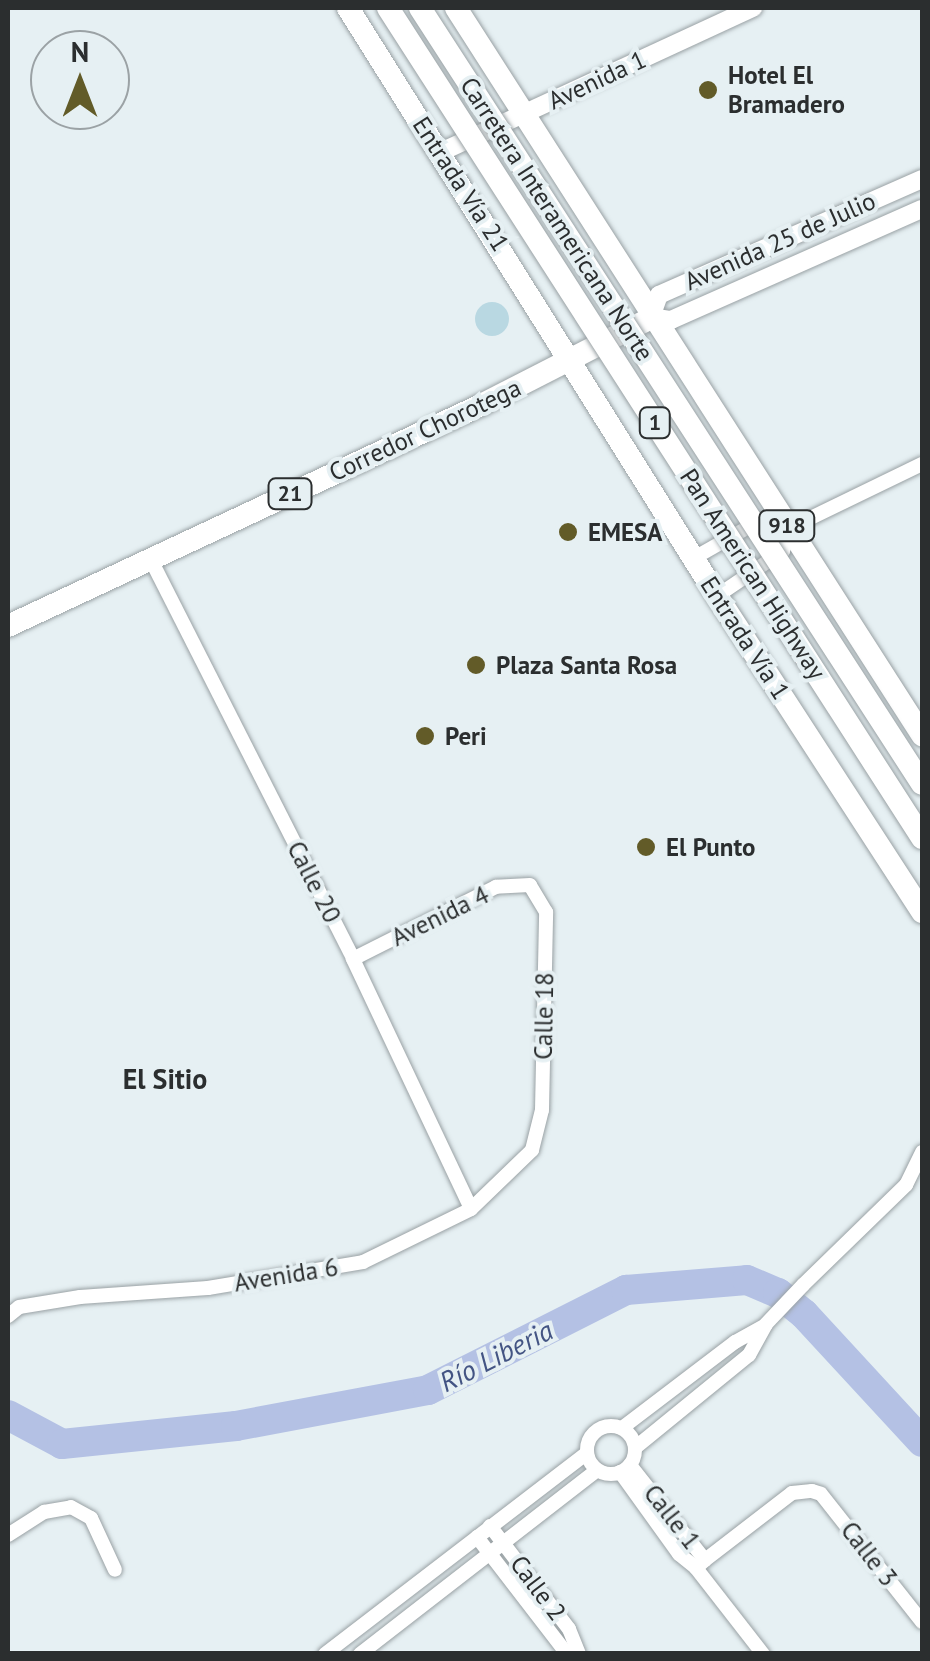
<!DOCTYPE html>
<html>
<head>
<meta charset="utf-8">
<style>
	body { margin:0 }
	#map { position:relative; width:930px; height:1661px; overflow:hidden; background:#e6f0f3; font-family:"PT Sans",sans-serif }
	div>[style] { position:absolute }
	.green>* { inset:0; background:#b9d8e2 }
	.round { border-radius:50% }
	.river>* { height:30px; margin:-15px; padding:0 15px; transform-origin:15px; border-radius:15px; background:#b4c1e4 }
	.roads { filter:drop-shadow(0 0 2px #99a1a4) drop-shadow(0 0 2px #99a1a4) }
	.minor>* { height:14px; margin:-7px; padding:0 7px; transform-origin:7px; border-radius:7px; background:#fff }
	.minor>.ring { margin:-7px; padding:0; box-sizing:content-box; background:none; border:14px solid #fff; border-radius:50% }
	.tertiary>* { height:18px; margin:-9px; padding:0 9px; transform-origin:9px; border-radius:9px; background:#fff }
	.primary>* { height:22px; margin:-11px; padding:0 11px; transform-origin:11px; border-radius:11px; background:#fff }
	.bridges { filter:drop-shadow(0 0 2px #99a1a4) drop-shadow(0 0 2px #99a1a4) }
	.trunk-bridge>* { height:22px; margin:-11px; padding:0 11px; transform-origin:11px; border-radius:11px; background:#fff }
	.dots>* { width:28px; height:28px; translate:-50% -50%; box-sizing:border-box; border:5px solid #e6f0f3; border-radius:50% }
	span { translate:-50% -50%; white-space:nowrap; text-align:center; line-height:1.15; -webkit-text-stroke:8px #e6f0f3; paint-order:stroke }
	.shield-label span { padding:2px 8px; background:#e6f0f3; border:2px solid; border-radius:8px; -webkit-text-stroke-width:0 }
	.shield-label { font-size:22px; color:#2b2e2f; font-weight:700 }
	.poi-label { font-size:25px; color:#2b2e2f; font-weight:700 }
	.left { translate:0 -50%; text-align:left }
	.street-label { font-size:25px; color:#2b2e2f }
	.neighbourhood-label { font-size:28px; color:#2b2e2f; font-weight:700 }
	.water-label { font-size:28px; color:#435483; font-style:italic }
	.frame { position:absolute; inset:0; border:10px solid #2b2e2f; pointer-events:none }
	.north { position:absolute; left:30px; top:30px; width:100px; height:100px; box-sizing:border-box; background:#e6f0f3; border:2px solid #9ba2a5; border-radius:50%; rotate:0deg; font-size:28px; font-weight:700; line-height:40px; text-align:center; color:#2b2e2f }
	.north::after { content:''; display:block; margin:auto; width:35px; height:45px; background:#625b28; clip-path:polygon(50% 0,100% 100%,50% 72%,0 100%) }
</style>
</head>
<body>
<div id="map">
	<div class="green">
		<div class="round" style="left:475px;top:302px;width:34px;height:34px"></div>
	</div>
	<div class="river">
		<div style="left:8px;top:1415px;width:61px;rotate:28.2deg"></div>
		<div style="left:62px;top:1444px;width:175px;rotate:-5.9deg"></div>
		<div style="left:236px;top:1426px;width:195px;rotate:-10.6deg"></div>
		<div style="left:428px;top:1390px;width:222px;rotate:-26.8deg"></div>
		<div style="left:626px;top:1290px;width:121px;rotate:-4.7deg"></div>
		<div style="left:747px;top:1280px;width:34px;rotate:23deg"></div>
		<div style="left:778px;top:1293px;width:33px;rotate:39deg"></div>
		<div style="left:804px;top:1314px;width:174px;rotate:47.3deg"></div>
	</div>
	<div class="roads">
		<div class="minor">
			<div style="left:788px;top:529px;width:149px;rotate:-25.9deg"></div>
			<div style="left:150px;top:558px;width:449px;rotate:63.1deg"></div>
			<div style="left:353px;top:959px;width:276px;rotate:64.7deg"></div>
			<div style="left:694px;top:558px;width:77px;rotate:-29.6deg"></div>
			<div style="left:761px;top:520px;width:28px;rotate:18deg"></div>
			<div style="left:717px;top:596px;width:80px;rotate:-34.3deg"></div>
			<div style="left:783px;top:551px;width:23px;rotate:-77deg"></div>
			<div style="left:8px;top:1316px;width:14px;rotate:-39deg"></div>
			<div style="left:19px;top:1307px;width:62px;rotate:-9.3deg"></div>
			<div style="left:80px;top:1297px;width:128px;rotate:-4deg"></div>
			<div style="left:208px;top:1288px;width:157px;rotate:-9.5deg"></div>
			<div style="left:363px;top:1262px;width:120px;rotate:-26.1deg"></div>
			<div style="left:471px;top:1209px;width:85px;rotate:-44deg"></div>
			<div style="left:532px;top:1150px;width:41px;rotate:-76deg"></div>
			<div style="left:542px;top:1110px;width:198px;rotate:-88.8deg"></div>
			<div style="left:546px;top:912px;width:31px;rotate:-121deg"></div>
			<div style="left:530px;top:885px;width:34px;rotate:177deg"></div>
			<div style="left:496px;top:887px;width:160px;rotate:153.3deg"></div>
			<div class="ring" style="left:587px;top:1426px;width:34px;height:34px"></div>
			<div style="left:622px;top:1428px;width:142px;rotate:-37.3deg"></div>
			<div style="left:735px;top:1342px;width:35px;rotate:-29deg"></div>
			<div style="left:636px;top:1447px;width:146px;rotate:-39.2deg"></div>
			<div style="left:749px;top:1355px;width:35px;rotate:-61deg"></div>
			<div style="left:766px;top:1324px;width:54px;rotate:-46.5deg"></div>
			<div style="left:803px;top:1285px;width:144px;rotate:-44.2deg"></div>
			<div style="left:906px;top:1185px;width:37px;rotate:-64deg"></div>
			<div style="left:620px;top:1472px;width:101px;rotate:54.3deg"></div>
			<div style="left:679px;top:1554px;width:22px;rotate:39deg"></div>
			<div style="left:696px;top:1568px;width:12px;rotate:-42deg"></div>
			<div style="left:705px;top:1560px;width:121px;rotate:-128.3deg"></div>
			<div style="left:490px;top:1526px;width:130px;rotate:52.5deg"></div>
			<div style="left:569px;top:1629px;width:27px;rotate:68deg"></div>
			<div style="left:8px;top:1535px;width:43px;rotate:-32.6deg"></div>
			<div style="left:44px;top:1512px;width:27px;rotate:-10deg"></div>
			<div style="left:71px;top:1507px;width:23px;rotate:29deg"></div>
			<div style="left:91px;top:1518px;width:57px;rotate:65.2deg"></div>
			<div style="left:477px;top:1537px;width:148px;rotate:52.4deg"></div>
			<div style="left:705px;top:1560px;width:110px;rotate:-37.6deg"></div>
			<div style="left:792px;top:1493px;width:20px;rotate:-6deg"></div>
			<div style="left:812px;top:1491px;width:9px;rotate:18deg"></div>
			<div style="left:821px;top:1494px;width:163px;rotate:51.7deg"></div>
			<div style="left:696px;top:1568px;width:109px;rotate:52.1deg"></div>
			<div style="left:325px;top:1654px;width:330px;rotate:-37.5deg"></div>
			<div style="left:360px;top:1654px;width:300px;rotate:-37.8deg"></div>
		</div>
		<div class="tertiary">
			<div style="left:441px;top:152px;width:344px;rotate:-24.8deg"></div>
			<div style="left:922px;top:179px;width:287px;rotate:156.2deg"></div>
			<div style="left:659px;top:295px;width:23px;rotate:110deg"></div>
			<div style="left:651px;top:317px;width:20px;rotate:9deg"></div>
			<div style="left:671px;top:320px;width:274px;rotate:-23.9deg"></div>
		</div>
		<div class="primary">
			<div style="left:348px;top:8px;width:694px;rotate:57.89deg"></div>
			<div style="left:717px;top:596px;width:377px;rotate:57deg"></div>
			<div style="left:456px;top:8px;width:864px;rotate:57.34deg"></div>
			<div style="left:8px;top:626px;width:522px;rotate:-25.04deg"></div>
			<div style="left:481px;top:405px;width:184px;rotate:-27.1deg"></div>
		</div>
	</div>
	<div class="bridges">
		<div class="trunk-bridge">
			<div style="left:388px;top:8px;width:987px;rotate:57.24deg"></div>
			<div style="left:420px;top:8px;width:924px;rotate:57.1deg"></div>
		</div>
	</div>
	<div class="dots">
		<div style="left:708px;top:90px;background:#625b28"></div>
		<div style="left:568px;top:532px;background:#625b28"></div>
		<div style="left:476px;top:665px;background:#625b28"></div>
		<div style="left:425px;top:736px;background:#625b28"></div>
		<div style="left:646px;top:847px;background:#625b28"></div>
	</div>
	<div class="shield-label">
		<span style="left:655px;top:423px">1</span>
		<span style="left:290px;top:494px">21</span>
		<span style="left:787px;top:526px">918</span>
	</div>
	<div class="poi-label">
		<span class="left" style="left:728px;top:90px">Hotel El<br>Bramadero</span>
		<span class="left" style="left:588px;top:532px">EMESA</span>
		<span class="left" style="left:496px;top:665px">Plaza Santa Rosa</span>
		<span class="left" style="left:445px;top:736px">Peri</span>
		<span class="left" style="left:666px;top:847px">El Punto</span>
	</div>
	<div class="street-label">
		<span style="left:597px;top:80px;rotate:-25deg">Avenida 1</span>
		<span style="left:461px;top:184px;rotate:57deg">Entrada Vía 21</span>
		<span style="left:557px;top:219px;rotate:57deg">Carretera Interamericana Norte</span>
		<span style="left:780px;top:241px;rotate:-24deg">Avenida 25 de Julio</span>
		<span style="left:425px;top:430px;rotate:-25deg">Corredor Chorotega</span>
		<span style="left:753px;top:574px;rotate:57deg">Pan American Highway</span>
		<span style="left:745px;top:638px;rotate:57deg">Entrada Vía 1</span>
		<span style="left:314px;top:882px;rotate:63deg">Calle 20</span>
		<span style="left:440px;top:916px;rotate:-26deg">Avenida 4</span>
		<span style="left:544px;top:1016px;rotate:-89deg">Calle 18</span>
		<span style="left:286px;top:1275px;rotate:-9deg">Avenida 6</span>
		<span style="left:672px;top:1517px;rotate:52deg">Calle 1</span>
		<span style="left:869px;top:1554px;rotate:52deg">Calle 3</span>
		<span style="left:538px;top:1588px;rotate:53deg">Calle 2</span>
	</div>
	<div class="neighbourhood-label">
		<span style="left:165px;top:1079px">El Sitio</span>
	</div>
	<div class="water-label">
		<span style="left:496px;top:1356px;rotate:-27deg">Río Liberia</span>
	</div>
	<div class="frame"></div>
	<div class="north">N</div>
</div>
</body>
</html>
